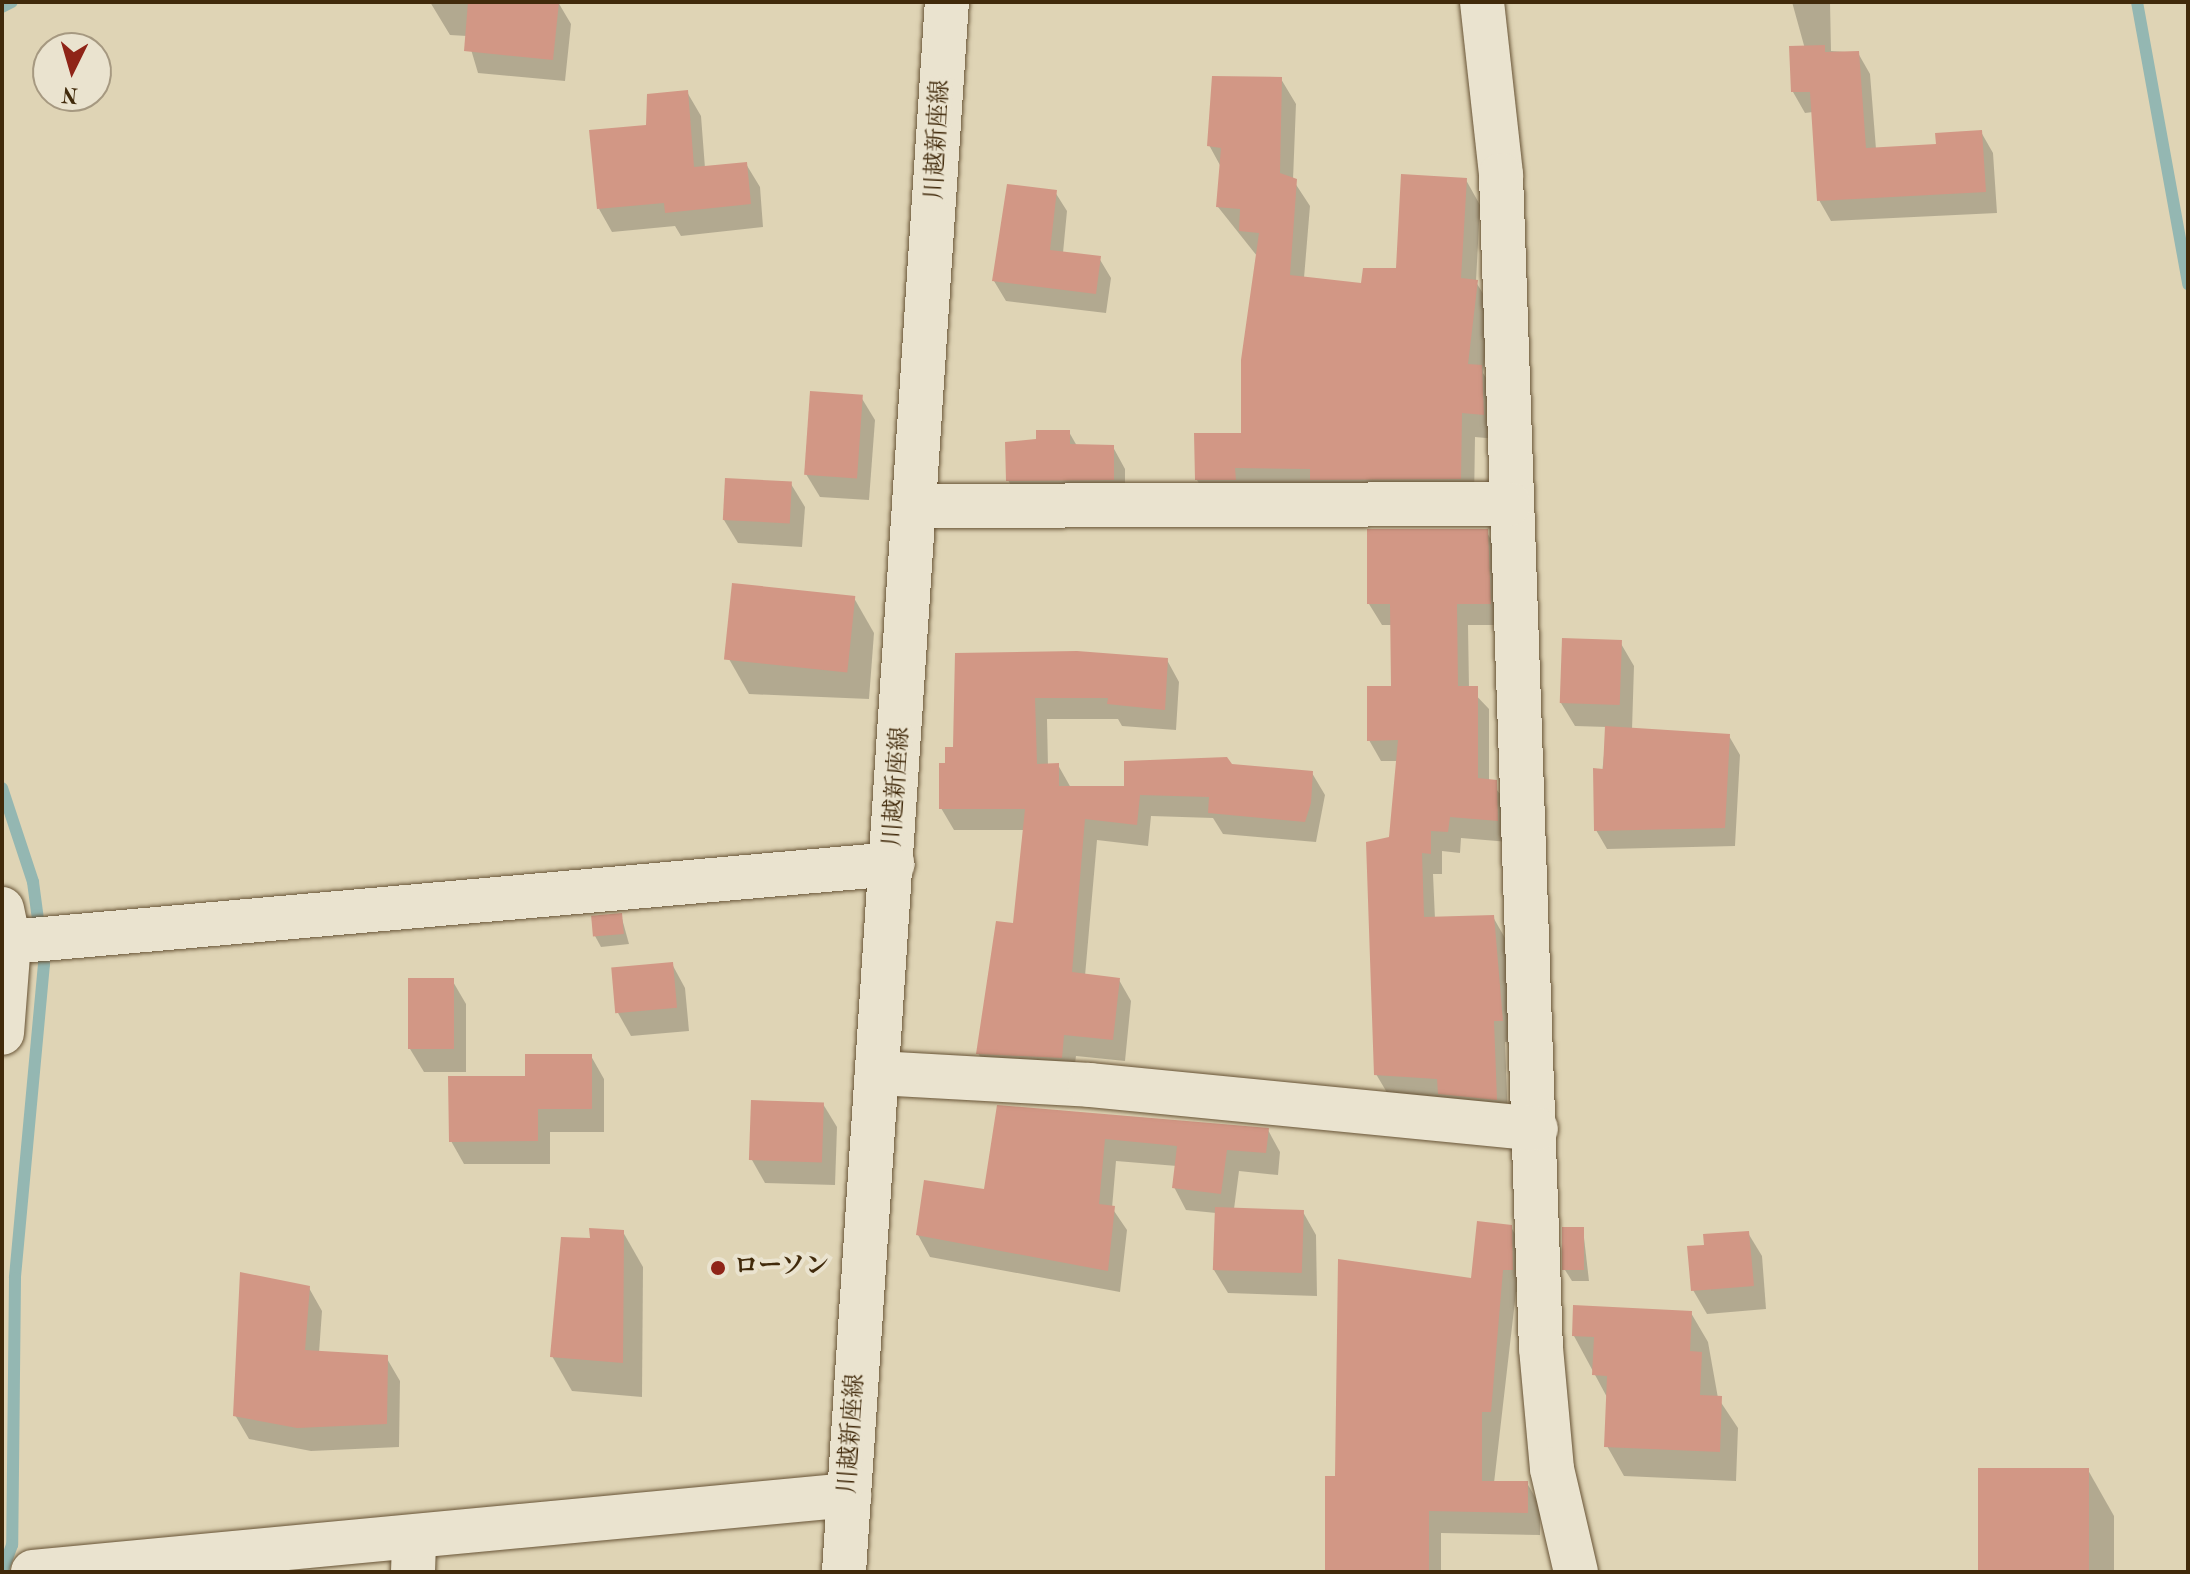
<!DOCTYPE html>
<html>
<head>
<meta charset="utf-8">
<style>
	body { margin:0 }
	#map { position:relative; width:2190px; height:1574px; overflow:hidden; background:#dfd4b5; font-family:"Old Standard TT","Noto Serif JP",serif }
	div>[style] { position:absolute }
	.shadow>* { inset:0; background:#0003 }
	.stream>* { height:12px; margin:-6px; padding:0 6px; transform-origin:6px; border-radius:6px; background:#94b7b2 }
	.building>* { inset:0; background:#d29785; transform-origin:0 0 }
	.roads { filter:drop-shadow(0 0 2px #685436) drop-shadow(0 0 2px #685436) }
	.minor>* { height:44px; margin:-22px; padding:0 22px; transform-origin:22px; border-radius:22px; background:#eae3cf }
	.tertiary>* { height:44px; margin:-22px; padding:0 22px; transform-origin:22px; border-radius:22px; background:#eae3cf }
	.secondary>* { height:44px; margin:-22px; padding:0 22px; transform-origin:22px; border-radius:22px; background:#eae3cf }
	.dots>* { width:22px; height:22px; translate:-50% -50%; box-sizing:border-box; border:4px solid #eae3cf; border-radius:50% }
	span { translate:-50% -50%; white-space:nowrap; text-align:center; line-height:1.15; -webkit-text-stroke:8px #eae3cf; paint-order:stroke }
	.street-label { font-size:24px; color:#412a0b }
	.poi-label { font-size:24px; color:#412a0b; font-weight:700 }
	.left { translate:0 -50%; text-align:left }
	.frame { position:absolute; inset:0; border:4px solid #412a0b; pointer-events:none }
	.north { position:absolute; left:32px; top:32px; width:80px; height:80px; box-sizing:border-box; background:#eae3cf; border:2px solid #a69981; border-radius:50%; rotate:185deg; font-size:22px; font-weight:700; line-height:32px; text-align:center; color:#412a0b }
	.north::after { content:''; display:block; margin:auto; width:28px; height:36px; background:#8f2418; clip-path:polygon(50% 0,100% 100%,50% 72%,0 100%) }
</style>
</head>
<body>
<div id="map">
	<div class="shadow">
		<div style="clip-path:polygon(430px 2px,558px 2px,571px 24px,565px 81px,478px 73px,467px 36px,450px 35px)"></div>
		<div style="clip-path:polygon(1792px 2px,1830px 2px,1831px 51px,1858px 53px,1870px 74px,1876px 149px,1938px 146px,1981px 132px,1993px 153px,1997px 213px,1831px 221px,1819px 200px,1813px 112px,1805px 113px,1793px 92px,1805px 49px)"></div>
		<div style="clip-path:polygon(1281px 79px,1296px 104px,1293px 180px,1310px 206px,1304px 278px,1363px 286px,1398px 270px,1466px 180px,1480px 205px,1476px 282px,1491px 307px,1483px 373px,1495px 392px,1497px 439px,1475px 437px,1474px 503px,1211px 504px,1197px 480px,1243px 435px,1257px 256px,1218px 207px,1221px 167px,1209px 145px)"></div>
		<div style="clip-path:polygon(687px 92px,701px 116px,705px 168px,746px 164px,760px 187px,763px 227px,681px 236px,675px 226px,612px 232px,599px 209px,648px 127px)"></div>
		<div style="clip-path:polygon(1055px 192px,1067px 211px,1063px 253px,1099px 258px,1111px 278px,1106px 313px,1006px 301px,994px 281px)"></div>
		<div style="clip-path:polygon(861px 397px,875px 420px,869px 500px,820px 497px,806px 474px)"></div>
		<div style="clip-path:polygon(1069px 432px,1077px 446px,1113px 447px,1125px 469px,1125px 501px,1020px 502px,1008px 480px,1038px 441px)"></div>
		<div style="clip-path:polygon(791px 484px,805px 507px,802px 547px,738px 543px,724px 520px)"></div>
		<div style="clip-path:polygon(1486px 531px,1499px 553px,1502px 625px,1468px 625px,1469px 688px,1489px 709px,1489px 781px,1508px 803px,1509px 842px,1461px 838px,1460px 853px,1442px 851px,1442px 874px,1433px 874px,1435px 919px,1493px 917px,1505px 938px,1514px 1042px,1505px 1042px,1508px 1121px,1389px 1096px,1376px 1074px,1398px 761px,1381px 761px,1369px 740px,1393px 688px,1393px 625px,1382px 625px,1369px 604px)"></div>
		<div style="clip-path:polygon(854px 598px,874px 633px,869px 699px,749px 694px,729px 659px)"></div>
		<div style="clip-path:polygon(1620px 642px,1634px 666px,1632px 730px,1729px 736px,1740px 755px,1735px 846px,1607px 849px,1596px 830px,1607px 727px,1575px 726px,1561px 703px)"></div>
		<div style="clip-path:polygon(957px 655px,1167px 660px,1179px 682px,1176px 730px,1122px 726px,1118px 719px,1047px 719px,1048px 766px,1058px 765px,1071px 788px,1126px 788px,1231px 766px,1312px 773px,1325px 795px,1316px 842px,1223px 834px,1213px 818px,1151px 816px,1148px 846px,1097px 840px,1085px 976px,1119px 980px,1131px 1001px,1125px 1061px,1076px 1056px,1073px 1079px,990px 1075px,978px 1053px,1015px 925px,1025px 830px,954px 830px,941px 808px,955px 749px)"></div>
		<div style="clip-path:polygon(621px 915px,629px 944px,601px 947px,595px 936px)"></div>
		<div style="clip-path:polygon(672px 964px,685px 988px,689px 1031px,631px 1036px,618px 1013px)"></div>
		<div style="clip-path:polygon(452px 980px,466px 1004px,466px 1072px,424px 1072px,410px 1049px)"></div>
		<div style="clip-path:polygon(591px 1056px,604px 1079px,604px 1132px,550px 1132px,550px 1164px,464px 1164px,451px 1141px,527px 1078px)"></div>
		<div style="clip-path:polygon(823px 1104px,837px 1127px,835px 1185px,765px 1183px,752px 1160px)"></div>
		<div style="clip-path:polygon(998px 1107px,1268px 1130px,1280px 1152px,1278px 1175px,1239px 1171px,1234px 1209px,1303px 1212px,1316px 1235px,1317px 1296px,1228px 1293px,1214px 1270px,1216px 1213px,1186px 1210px,1174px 1187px,1177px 1166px,1116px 1161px,1112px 1208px,1127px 1230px,1120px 1292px,930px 1257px,918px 1235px,986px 1191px)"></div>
		<div style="clip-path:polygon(1511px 1227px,1524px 1250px,1525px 1292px,1516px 1292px,1494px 1483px,1527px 1483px,1540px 1506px,1540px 1535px,1441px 1533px,1441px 1572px,1325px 1572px,1327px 1478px,1337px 1478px)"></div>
		<div style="clip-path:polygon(1583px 1229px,1589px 1281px,1572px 1281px,1565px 1270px)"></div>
		<div style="clip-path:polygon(623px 1232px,643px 1267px,642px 1397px,572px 1391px,552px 1356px)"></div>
		<div style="clip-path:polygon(1748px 1233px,1762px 1256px,1766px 1309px,1707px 1314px,1693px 1290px,1706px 1247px)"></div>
		<div style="clip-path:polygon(309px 1288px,322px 1311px,319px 1353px,386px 1357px,400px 1381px,399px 1447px,311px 1451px,249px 1439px,235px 1415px)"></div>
		<div style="clip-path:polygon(1691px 1313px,1708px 1342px,1718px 1398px,1738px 1428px,1736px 1481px,1624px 1476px,1607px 1446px,1608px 1399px,1574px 1336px)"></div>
		<div style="clip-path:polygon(2088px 1470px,2114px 1516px,2114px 1572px,1980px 1572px)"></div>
	</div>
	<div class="stream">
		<div style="left:2137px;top:2px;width:287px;rotate:79.7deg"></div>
		<div style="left:2px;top:7px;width:11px;rotate:-27deg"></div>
		<div style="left:2px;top:788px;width:99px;rotate:71.7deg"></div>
		<div style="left:33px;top:882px;width:83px;rotate:82.4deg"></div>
		<div style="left:44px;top:964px;width:315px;rotate:95.3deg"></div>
		<div style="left:15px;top:1278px;width:267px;rotate:90.6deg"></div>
		<div style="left:12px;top:1545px;width:29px;rotate:110deg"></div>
	</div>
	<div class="building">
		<div style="clip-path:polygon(468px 2px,559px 2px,553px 60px,464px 51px)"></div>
		<div style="clip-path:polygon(1825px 45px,1825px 52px,1859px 51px,1866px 148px,1936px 144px,1935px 133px,1982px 130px,1986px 192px,1817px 201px,1810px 92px,1791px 92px,1789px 46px)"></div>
		<div style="clip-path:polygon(1212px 76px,1282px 77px,1280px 173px,1297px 179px,1290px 275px,1361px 283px,1363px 268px,1396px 268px,1401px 174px,1467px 178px,1461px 278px,1478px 280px,1468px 364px,1482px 365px,1484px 415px,1462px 413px,1461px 479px,1310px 480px,1310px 469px,1235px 468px,1236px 480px,1195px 480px,1194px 433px,1241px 433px,1241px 360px,1259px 233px,1239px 231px,1240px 209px,1216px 207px,1221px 148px,1207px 146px)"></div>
		<div style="clip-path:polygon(688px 90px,694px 167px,747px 162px,751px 204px,665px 213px,664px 203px,597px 209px,589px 130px,646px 125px,647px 94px)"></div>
		<div style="clip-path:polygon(1007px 184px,1057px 190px,1050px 250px,1101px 256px,1096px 294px,992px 281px)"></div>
		<div style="left:810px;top:391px;width:53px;height:84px;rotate:4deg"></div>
		<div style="clip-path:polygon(1036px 430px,1070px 430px,1070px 444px,1114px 445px,1114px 480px,1006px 481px,1005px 442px,1036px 439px)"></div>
		<div style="left:725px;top:478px;width:67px;height:42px;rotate:3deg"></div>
		<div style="clip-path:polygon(1367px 529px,1488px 529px,1491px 604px,1457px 604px,1458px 686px,1478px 686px,1478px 778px,1497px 780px,1498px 821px,1450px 817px,1448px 832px,1431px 831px,1431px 854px,1422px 853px,1424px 917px,1494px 915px,1503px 1021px,1494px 1021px,1497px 1100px,1438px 1094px,1437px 1079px,1374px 1075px,1366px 842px,1389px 837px,1398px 740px,1367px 741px,1367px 686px,1391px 686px,1390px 604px,1367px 604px)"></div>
		<div style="left:732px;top:583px;width:124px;height:77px;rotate:6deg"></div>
		<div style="left:1562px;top:638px;width:60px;height:65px;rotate:2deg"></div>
		<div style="clip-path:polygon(1077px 651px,1168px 658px,1165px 710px,1107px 704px,1108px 698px,1035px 698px,1037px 764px,1059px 763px,1059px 786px,1124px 786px,1124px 761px,1227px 757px,1232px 764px,1313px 771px,1311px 803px,1305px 822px,1208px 813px,1209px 797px,1140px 795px,1137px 825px,1085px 819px,1072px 972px,1120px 978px,1113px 1040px,1064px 1035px,1062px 1058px,976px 1054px,996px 921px,1013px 923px,1025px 809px,939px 809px,939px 763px,945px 763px,945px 747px,953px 747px,955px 653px)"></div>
		<div style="clip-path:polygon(1605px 726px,1730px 734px,1725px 828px,1594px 831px,1593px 768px,1603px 769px)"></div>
		<div style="left:622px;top:913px;width:21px;height:31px;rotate:85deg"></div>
		<div style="left:673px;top:962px;width:46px;height:62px;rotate:85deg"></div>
		<div style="left:408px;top:978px;width:46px;height:71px"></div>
		<div style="clip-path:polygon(525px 1054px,592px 1054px,592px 1109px,538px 1109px,538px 1141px,449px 1142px,448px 1076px,525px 1076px)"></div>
		<div style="left:751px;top:1100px;width:73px;height:60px;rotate:2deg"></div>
		<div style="clip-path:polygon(997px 1105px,1269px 1128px,1266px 1153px,1227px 1150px,1221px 1194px,1172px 1188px,1177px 1146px,1105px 1139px,1099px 1204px,1115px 1206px,1108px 1271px,916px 1235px,924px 1180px,984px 1189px)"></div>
		<div style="left:1215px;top:1207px;width:89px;height:63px;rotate:2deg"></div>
		<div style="clip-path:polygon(1477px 1221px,1512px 1225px,1513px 1270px,1503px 1270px,1491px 1412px,1482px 1412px,1482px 1481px,1528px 1481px,1528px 1513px,1429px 1511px,1429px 1572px,1325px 1572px,1325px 1476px,1335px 1476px,1338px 1259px,1471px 1278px)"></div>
		<div style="left:1562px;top:1227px;width:22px;height:43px"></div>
		<div style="clip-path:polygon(589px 1228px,624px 1230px,623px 1363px,550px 1357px,561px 1237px,590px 1238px)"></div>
		<div style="clip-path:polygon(1749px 1231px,1754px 1286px,1691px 1291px,1687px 1246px,1704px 1245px,1703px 1234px)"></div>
		<div style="clip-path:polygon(240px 1272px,310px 1286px,305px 1350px,388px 1355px,387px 1424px,297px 1428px,233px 1416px)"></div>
		<div style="clip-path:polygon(1573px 1305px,1692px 1311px,1690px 1351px,1702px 1352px,1700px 1395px,1722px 1396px,1720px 1452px,1604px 1447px,1607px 1376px,1592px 1375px,1594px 1337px,1572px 1336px)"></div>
		<div style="left:1978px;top:1468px;width:111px;height:104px"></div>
	</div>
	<div class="roads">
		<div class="minor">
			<div style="left:1482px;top:2px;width:174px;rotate:83.7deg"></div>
			<div style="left:1501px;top:175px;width:1174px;rotate:88.05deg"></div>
			<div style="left:1541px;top:1348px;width:121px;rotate:84.8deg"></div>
			<div style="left:1552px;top:1469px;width:106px;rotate:76.9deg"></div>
			<div style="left:917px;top:506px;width:592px;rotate:-0.19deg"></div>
			<div style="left:2px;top:909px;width:34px;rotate:78deg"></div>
			<div style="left:9px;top:942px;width:91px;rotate:94.4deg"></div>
			<div style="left:9px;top:942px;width:887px;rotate:-5.04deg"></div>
			<div style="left:877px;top:1073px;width:213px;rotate:3.2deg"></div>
			<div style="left:1090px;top:1085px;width:448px;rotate:5.6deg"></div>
			<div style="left:413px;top:1572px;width:35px;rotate:-88deg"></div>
		</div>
		<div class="tertiary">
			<div style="left:33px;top:1572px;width:820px;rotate:-5.39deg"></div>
		</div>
		<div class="secondary">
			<div style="left:844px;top:1572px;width:1573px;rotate:-86.25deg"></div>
		</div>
	</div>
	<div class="dots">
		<div style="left:718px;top:1268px;background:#8f2418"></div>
	</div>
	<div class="street-label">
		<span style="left:939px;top:140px;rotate:-87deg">川越新座線</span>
		<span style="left:898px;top:787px;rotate:-86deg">川越新座線</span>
		<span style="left:853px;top:1434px;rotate:-86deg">川越新座線</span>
	</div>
	<div class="poi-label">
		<span class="left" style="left:734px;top:1268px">ローソン</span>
	</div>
	<div class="frame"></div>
	<div class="north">N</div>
</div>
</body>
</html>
